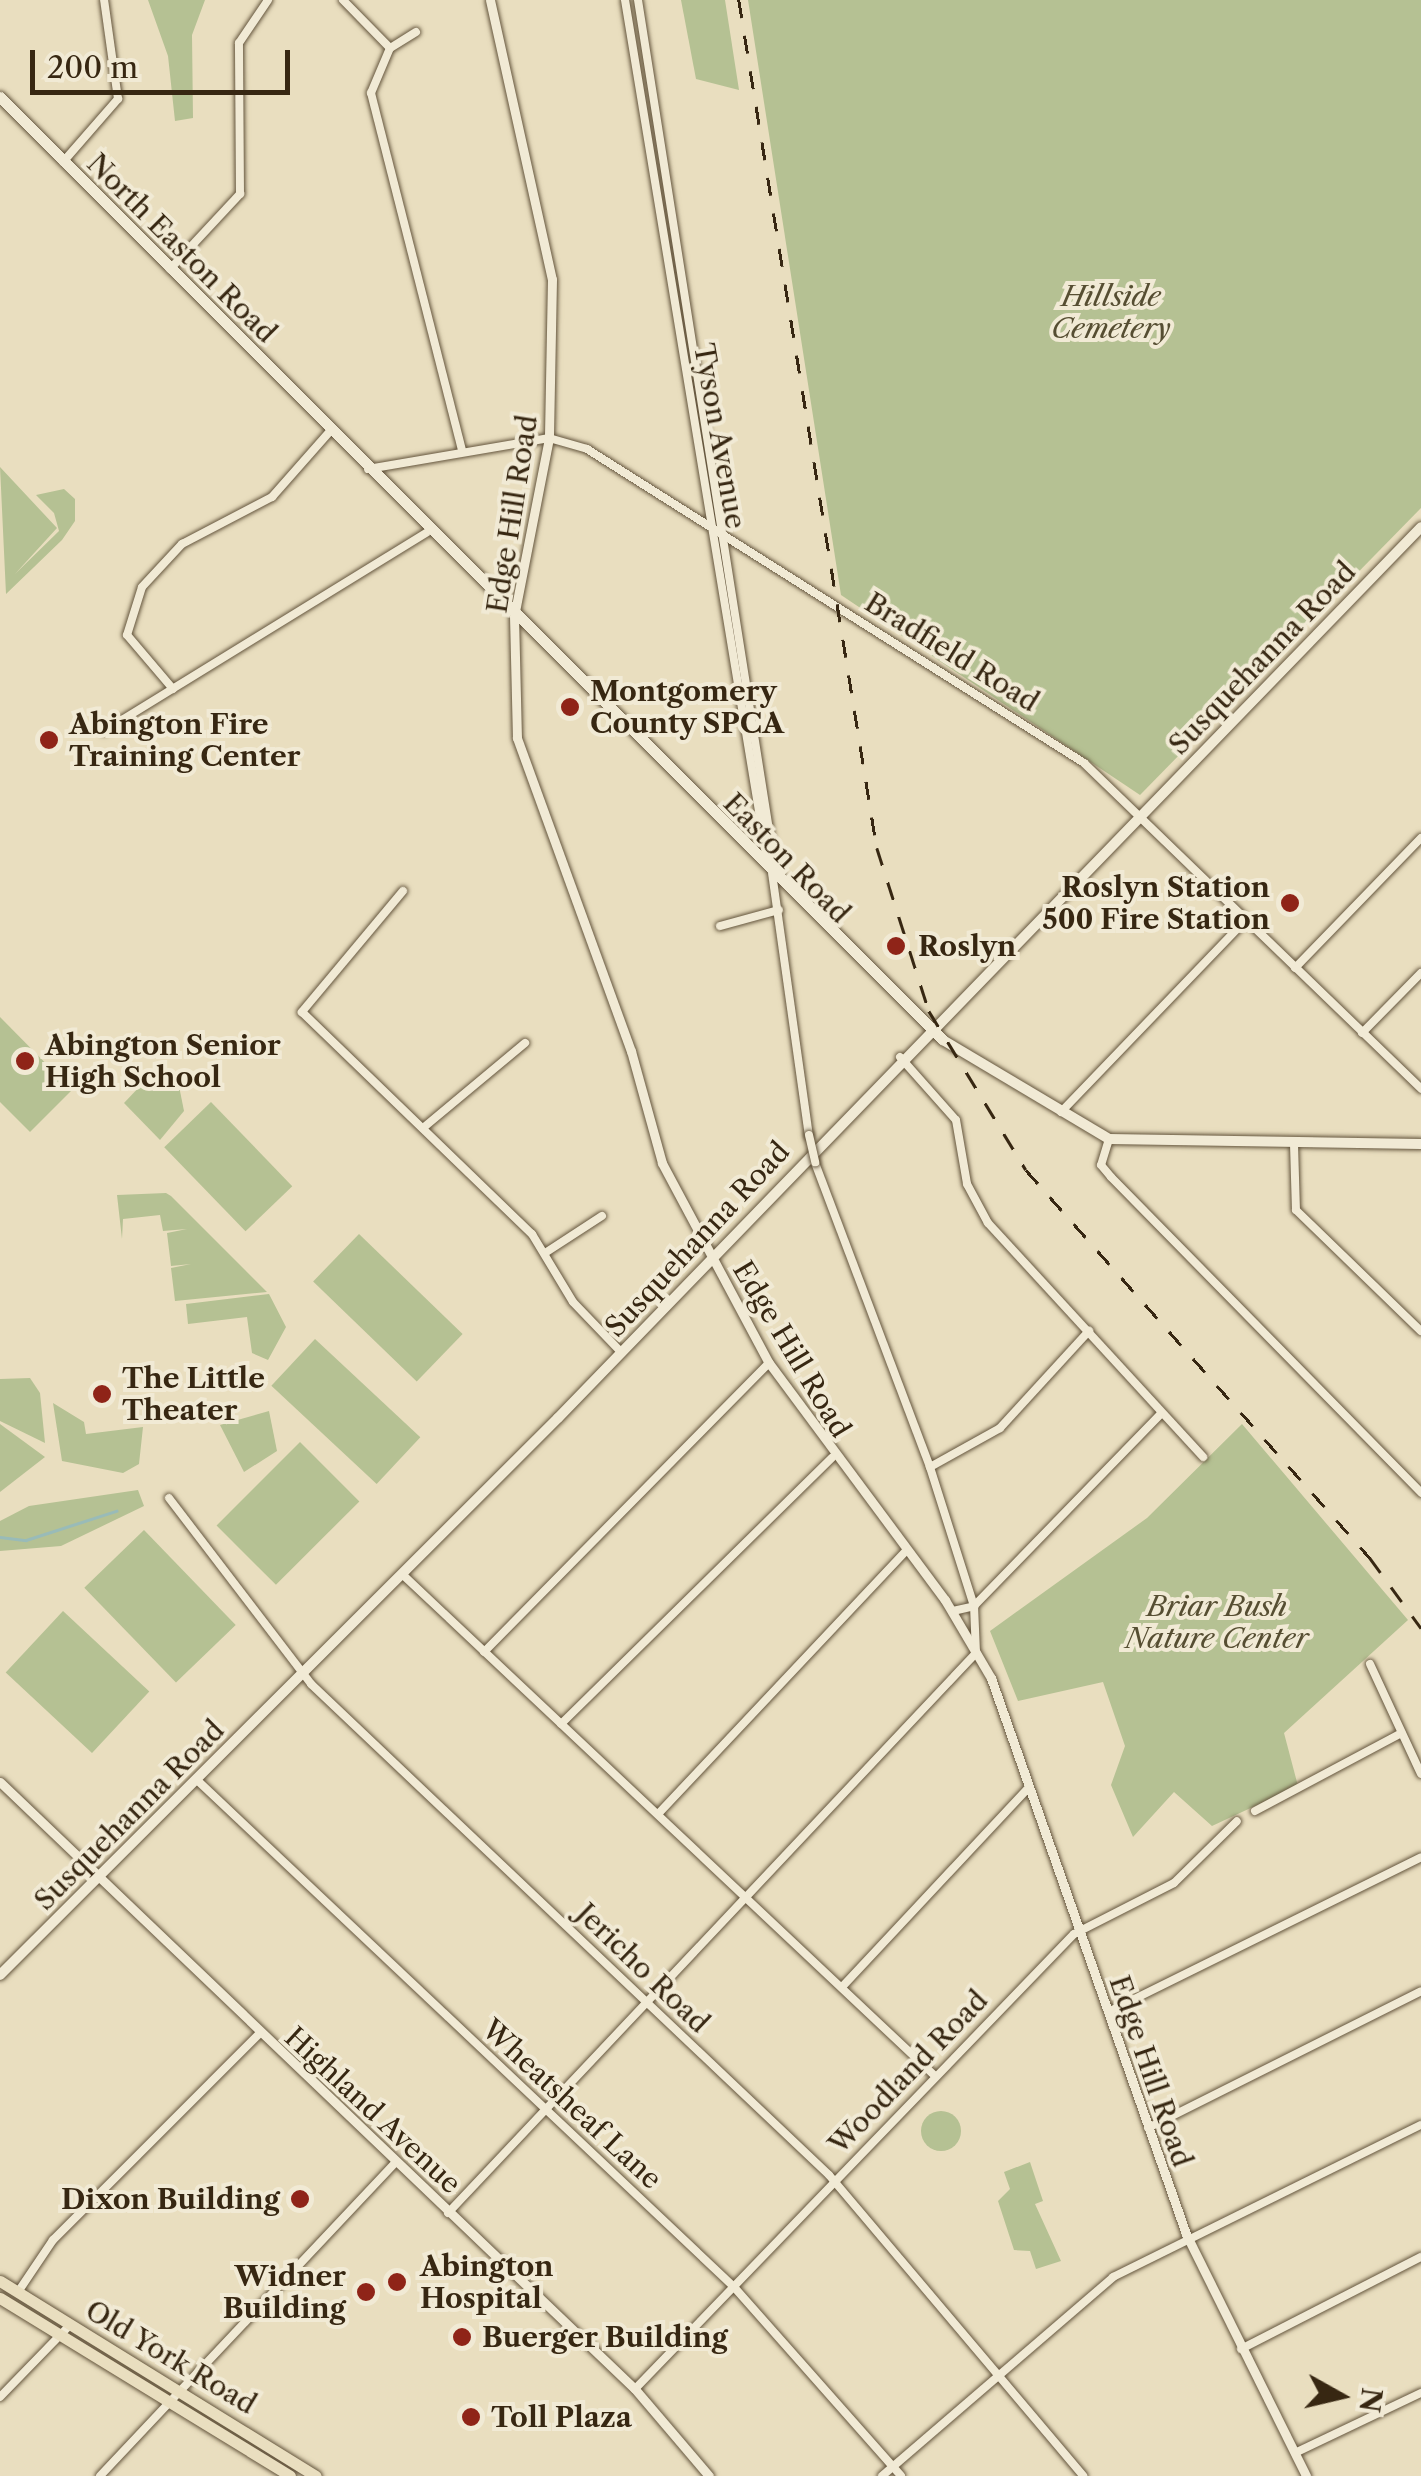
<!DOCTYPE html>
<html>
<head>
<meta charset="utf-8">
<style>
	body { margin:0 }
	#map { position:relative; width:1421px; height:2476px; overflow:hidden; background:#e9debf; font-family:"Libre Caslon Text",serif }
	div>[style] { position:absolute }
	.green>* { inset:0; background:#b5c193; transform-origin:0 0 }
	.round { border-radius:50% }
	.stream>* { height:2.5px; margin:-1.25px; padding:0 1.25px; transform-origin:1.25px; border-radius:1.25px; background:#99bbb8 }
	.roads { filter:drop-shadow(0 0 2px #64553d) drop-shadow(0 0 2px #64553d) }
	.minor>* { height:8px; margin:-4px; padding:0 4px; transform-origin:4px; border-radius:4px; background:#f1ead5 }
	.tertiary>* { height:9px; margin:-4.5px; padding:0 4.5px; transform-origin:4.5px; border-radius:4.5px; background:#f1ead5 }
	.secondary>* { height:10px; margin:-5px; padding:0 5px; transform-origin:5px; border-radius:5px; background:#f1ead5 }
	.trunk>* { height:11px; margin:-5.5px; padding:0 5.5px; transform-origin:5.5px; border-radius:5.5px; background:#e9debf }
	.rail>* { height:2.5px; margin-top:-1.25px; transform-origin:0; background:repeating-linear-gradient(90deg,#372712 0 18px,transparent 0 36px) }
	.bridges { filter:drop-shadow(0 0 2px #64553d) drop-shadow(0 0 2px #64553d) }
	.minor-bridge>* { height:8px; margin:-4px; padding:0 4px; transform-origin:4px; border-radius:4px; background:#f1ead5 }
	.dots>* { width:28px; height:28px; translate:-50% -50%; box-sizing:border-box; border:5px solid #f1ead5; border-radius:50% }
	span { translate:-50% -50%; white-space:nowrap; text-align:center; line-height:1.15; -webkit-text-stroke:8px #f1ead5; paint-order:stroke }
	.street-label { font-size:28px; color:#372712 }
	.park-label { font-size:28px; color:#564e32; font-style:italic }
	.poi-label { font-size:28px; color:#372712; font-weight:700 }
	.left { translate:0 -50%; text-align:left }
	.right { translate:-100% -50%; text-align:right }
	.north { position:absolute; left:1291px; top:2346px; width:100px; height:100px; -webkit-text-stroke:8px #f1ead5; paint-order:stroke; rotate:98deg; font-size:28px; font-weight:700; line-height:40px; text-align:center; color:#372712 }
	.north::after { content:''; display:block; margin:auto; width:35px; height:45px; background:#372712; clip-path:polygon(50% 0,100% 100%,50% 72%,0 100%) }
	.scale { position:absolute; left:30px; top:50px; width:260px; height:45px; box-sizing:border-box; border:5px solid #372712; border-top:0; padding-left:12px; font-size:30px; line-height:35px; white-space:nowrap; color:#372712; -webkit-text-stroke:8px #f1ead5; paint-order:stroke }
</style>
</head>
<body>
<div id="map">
	<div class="green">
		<div style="clip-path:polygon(148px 0,205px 0,192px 35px,193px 118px,175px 121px,168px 56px)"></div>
		<div style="clip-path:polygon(681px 0,725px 0,739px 90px,696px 79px)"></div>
		<div style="clip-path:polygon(748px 0,1421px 0,1421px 508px,1140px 795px,841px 595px)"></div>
		<div style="clip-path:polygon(0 467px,57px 528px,15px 574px,59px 531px,54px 513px,36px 495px,64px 489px,75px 499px,75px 521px,62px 540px,6px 594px)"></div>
		<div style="clip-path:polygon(0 1017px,72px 1090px,30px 1132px,0 1102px)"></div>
		<div style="clip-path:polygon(160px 1065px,178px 1081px,184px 1111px,160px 1140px,124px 1103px)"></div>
		<div style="left:211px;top:1102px;width:117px;height:65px;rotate:46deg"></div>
		<div style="clip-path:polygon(166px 1193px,171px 1196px,267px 1292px,175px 1301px,171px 1268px,191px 1264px,171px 1266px,167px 1233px,187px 1229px,163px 1231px,160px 1215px,123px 1219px,122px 1239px,117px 1195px)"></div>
		<div style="left:359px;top:1234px;width:144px;height:66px;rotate:44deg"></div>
		<div style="clip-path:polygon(269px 1294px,286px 1327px,268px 1360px,252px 1353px,247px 1317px,188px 1324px,186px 1304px)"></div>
		<div style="left:315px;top:1339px;width:144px;height:64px;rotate:43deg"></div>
		<div style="clip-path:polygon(30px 1378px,40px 1393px,45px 1443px,0 1421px,0 1379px)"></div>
		<div style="clip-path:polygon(53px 1403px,84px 1422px,86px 1434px,143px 1427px,139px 1464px,123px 1473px,62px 1461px)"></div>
		<div style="clip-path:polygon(269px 1411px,277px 1451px,244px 1472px,220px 1425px)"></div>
		<div style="clip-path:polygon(0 1424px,45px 1457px,0 1492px)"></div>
		<div style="clip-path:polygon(1242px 1424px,1408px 1620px,1284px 1733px,1298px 1786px,1212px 1826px,1174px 1792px,1133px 1837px,1111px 1785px,1125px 1746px,1103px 1682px,1018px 1701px,990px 1631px,1147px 1518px)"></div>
		<div style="left:300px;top:1442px;width:84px;height:118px;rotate:45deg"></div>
		<div style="clip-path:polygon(138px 1490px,144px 1506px,61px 1546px,0 1551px,0 1521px,29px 1506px)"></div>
		<div style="left:144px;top:1530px;width:132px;height:83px;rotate:46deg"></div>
		<div style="left:63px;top:1611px;width:118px;height:84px;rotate:43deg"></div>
		<div class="round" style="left:921px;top:2111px;width:40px;height:40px"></div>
		<div style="clip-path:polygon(1030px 2162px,1043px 2201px,1035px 2204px,1061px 2261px,1036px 2269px,1030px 2251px,1014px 2250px,998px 2201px,1010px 2189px,1004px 2172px)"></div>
	</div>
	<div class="stream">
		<div style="left:0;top:1537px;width:26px;rotate:7deg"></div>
		<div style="left:26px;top:1540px;width:95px;rotate:-17.9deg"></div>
	</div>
	<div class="roads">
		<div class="minor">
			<div style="left:343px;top:0;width:67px;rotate:45.6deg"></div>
			<div style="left:625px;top:0;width:872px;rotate:80.62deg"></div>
			<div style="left:638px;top:0;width:885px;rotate:81.03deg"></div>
			<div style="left:416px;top:32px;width:31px;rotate:148deg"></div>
			<div style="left:390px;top:48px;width:49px;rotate:112.9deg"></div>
			<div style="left:371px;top:93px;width:369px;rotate:75.7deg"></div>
			<div style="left:63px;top:162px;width:84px;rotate:-48.9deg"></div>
			<div style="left:118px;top:99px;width:100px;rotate:-98deg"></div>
			<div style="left:170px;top:269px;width:103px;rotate:-47deg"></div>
			<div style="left:240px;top:194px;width:151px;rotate:-90.4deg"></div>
			<div style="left:239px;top:43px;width:52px;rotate:-56deg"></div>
			<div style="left:368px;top:469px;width:184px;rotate:-9.7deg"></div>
			<div style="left:549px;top:438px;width:40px;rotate:16deg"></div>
			<div style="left:587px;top:449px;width:588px;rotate:32.28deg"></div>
			<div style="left:1084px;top:763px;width:469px;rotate:44deg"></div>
			<div style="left:173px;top:689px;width:71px;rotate:-130.4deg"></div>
			<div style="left:127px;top:635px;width:50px;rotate:-72.6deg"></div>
			<div style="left:142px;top:587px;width:59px;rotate:-47.1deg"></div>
			<div style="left:182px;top:544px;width:102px;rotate:-27.6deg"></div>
			<div style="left:272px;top:497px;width:89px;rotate:-48.6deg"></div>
			<div style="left:104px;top:731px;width:379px;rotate:-31.6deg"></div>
			<div style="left:772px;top:873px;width:265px;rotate:82deg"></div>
			<div style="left:403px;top:891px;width:158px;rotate:129.9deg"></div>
			<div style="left:302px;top:1012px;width:320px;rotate:44deg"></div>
			<div style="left:532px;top:1234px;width:79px;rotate:58.9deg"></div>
			<div style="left:573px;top:1302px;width:69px;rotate:46.2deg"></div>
			<div style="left:720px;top:926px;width:61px;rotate:-15.2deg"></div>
			<div style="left:1295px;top:968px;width:181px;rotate:-45.9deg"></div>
			<div style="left:1362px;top:1033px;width:84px;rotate:-45.5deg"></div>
			<div style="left:900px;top:1057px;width:84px;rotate:48.4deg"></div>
			<div style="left:956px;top:1120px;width:65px;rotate:80.2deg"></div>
			<div style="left:967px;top:1184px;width:44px;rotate:61.7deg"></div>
			<div style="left:988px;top:1223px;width:318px;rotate:47.4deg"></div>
			<div style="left:1061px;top:1112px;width:265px;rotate:-46.1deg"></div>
			<div style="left:423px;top:1128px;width:133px;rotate:-39.8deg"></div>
			<div style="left:1109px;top:1139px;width:27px;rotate:107deg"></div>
			<div style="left:1101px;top:1165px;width:16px;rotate:50deg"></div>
			<div style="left:1111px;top:1177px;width:443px;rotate:45.5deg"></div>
			<div style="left:1294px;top:1144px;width:66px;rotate:88.3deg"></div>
			<div style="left:1296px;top:1210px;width:174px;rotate:44.1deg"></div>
			<div style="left:545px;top:1253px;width:68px;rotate:-33deg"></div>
			<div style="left:930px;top:1467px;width:80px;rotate:-29.1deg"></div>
			<div style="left:1000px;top:1428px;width:132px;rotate:-47.5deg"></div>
			<div style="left:169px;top:1498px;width:234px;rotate:52.6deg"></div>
			<div style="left:311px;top:1684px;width:714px;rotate:43.47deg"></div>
			<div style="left:829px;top:2175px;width:394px;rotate:49.8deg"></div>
			<div style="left:402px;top:1574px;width:732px;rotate:43.28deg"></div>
			<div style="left:953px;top:1611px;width:22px;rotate:-13deg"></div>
			<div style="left:974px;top:1606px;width:269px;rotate:-45.8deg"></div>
			<div style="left:484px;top:1652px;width:406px;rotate:-45.4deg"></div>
			<div style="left:1370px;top:1664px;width:121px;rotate:65.1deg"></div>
			<div style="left:561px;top:1724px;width:380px;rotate:-44.5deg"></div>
			<div style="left:197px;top:1780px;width:739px;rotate:43.35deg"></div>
			<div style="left:734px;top:2287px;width:252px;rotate:48.5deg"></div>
			<div style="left:1255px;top:1811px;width:166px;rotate:-28deg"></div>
			<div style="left:659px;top:1813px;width:360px;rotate:-46.7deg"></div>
			<div style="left:842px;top:1987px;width:274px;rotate:-46.9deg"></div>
			<div style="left:1108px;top:2012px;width:349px;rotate:-26.3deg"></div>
			<div style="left:1148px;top:2128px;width:305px;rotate:-26.6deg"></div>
			<div style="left:448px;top:2213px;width:770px;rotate:-46.68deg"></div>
			<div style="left:976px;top:1653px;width:47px;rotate:-92.4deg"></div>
			<div style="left:974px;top:1606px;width:146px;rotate:-107.6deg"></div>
			<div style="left:930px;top:1467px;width:326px;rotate:-110.7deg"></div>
			<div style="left:18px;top:2292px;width:63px;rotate:-56.1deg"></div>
			<div style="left:53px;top:2240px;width:291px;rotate:-45deg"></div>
			<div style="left:1241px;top:2349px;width:202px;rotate:-27.1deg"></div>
			<div style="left:635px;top:2389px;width:632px;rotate:-46.03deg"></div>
			<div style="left:1074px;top:1934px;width:112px;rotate:-27deg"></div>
			<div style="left:1174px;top:1883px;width:88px;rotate:-44.5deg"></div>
			<div style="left:0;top:2397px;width:100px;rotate:-45.8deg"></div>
			<div style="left:1295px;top:2453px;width:140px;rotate:-25.5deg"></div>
			<div style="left:100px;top:2476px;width:430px;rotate:-46.7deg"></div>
			<div style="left:882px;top:2476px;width:305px;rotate:-40.7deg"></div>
			<div style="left:1113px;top:2277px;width:343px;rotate:-26.3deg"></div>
		</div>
		<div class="tertiary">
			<div style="left:490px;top:0;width:286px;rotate:77.5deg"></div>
			<div style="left:552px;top:279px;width:159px;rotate:91.1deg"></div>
			<div style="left:549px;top:438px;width:181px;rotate:101.1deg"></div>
			<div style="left:514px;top:616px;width:122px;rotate:88.6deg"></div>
			<div style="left:517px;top:738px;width:333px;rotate:70deg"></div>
			<div style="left:631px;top:1051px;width:116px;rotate:74.5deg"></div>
			<div style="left:662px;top:1163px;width:227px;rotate:61.9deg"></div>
			<div style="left:769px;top:1363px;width:295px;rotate:53.4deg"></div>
			<div style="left:945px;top:1600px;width:91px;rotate:59.5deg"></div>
			<div style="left:991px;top:1678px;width:589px;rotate:70.67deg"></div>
			<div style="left:1186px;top:2234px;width:270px;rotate:63.6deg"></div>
			<div style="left:0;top:1782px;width:878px;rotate:43.71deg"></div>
			<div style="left:635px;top:2389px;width:114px;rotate:49.6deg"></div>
		</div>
		<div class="secondary">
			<div style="left:0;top:97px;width:1334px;rotate:45deg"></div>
			<div style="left:943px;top:1040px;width:193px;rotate:30.8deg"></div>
			<div style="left:1109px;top:1139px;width:312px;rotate:0.9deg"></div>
			<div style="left:0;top:1975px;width:788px;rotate:-44.95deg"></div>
			<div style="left:558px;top:1418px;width:1240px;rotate:-45.91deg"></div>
		</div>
		<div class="trunk">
			<div style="left:0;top:2281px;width:371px;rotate:31.7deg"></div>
			<div style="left:0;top:2298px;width:340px;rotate:31.5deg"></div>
		</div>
	</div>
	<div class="rail">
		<div style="left:739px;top:0;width:859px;rotate:80.76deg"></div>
		<div style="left:877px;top:848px;width:171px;rotate:72.3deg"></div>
		<div style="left:929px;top:1011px;width:186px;rotate:58.6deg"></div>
		<div style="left:1026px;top:1170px;width:519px;rotate:48.44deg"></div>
		<div style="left:1370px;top:1558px;width:87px;rotate:53.9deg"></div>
	</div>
	<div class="bridges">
		<div class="minor-bridge">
			<div style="left:809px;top:1135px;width:28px;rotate:77deg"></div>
		</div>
	</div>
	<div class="dots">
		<div style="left:570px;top:707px;background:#8f2418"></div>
		<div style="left:49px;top:740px;background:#8f2418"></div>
		<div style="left:1290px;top:903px;background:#8f2418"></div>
		<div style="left:896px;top:946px;background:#8f2418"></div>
		<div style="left:25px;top:1061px;background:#8f2418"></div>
		<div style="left:102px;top:1394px;background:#8f2418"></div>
		<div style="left:300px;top:2199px;background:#8f2418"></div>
		<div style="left:397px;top:2282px;background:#8f2418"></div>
		<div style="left:366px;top:2292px;background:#8f2418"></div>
		<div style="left:462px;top:2337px;background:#8f2418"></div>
		<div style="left:471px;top:2417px;background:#8f2418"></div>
	</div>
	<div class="street-label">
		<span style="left:182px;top:248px;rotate:45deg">North Easton Road</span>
		<span style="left:720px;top:436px;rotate:80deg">Tyson Avenue</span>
		<span style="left:512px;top:514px;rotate:-81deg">Edge Hill Road</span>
		<span style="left:952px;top:652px;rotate:32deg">Bradfield Road</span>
		<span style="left:1262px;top:658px;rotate:-46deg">Susquehanna Road</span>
		<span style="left:787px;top:858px;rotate:46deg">Easton Road</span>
		<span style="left:697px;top:1239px;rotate:-47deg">Susquehanna Road</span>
		<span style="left:792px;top:1349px;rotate:59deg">Edge Hill Road</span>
		<span style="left:129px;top:1815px;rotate:-45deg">Susquehanna Road</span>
		<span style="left:643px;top:1968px;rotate:44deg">Jericho Road</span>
		<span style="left:1151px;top:2071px;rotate:71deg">Edge Hill Road</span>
		<span style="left:908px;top:2072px;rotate:-46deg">Woodland Road</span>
		<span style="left:572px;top:2104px;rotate:43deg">Wheatsheaf Lane</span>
		<span style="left:373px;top:2110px;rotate:43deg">Highland Avenue</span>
		<span style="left:171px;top:2357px;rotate:31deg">Old York Road</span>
	</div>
	<div class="park-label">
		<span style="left:1111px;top:312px">Hillside<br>Cemetery</span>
		<span style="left:1217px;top:1622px">Briar Bush<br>Nature Center</span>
	</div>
	<div class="poi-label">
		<span class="left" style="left:590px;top:707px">Montgomery<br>County SPCA</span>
		<span class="left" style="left:69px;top:740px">Abington Fire<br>Training Center</span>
		<span class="right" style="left:1270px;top:903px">Roslyn Station<br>500 Fire Station</span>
		<span class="left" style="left:918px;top:946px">Roslyn</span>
		<span class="left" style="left:45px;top:1061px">Abington Senior<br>High School</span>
		<span class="left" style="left:122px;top:1394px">The Little<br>Theater</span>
		<span class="right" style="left:280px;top:2199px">Dixon Building</span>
		<span class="left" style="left:420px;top:2282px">Abington<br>Hospital</span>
		<span class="right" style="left:346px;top:2292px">Widner<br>Building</span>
		<span class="left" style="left:482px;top:2337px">Buerger Building</span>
		<span class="left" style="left:491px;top:2417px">Toll Plaza</span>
	</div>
	<div class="north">N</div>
	<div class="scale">200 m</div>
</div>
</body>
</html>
